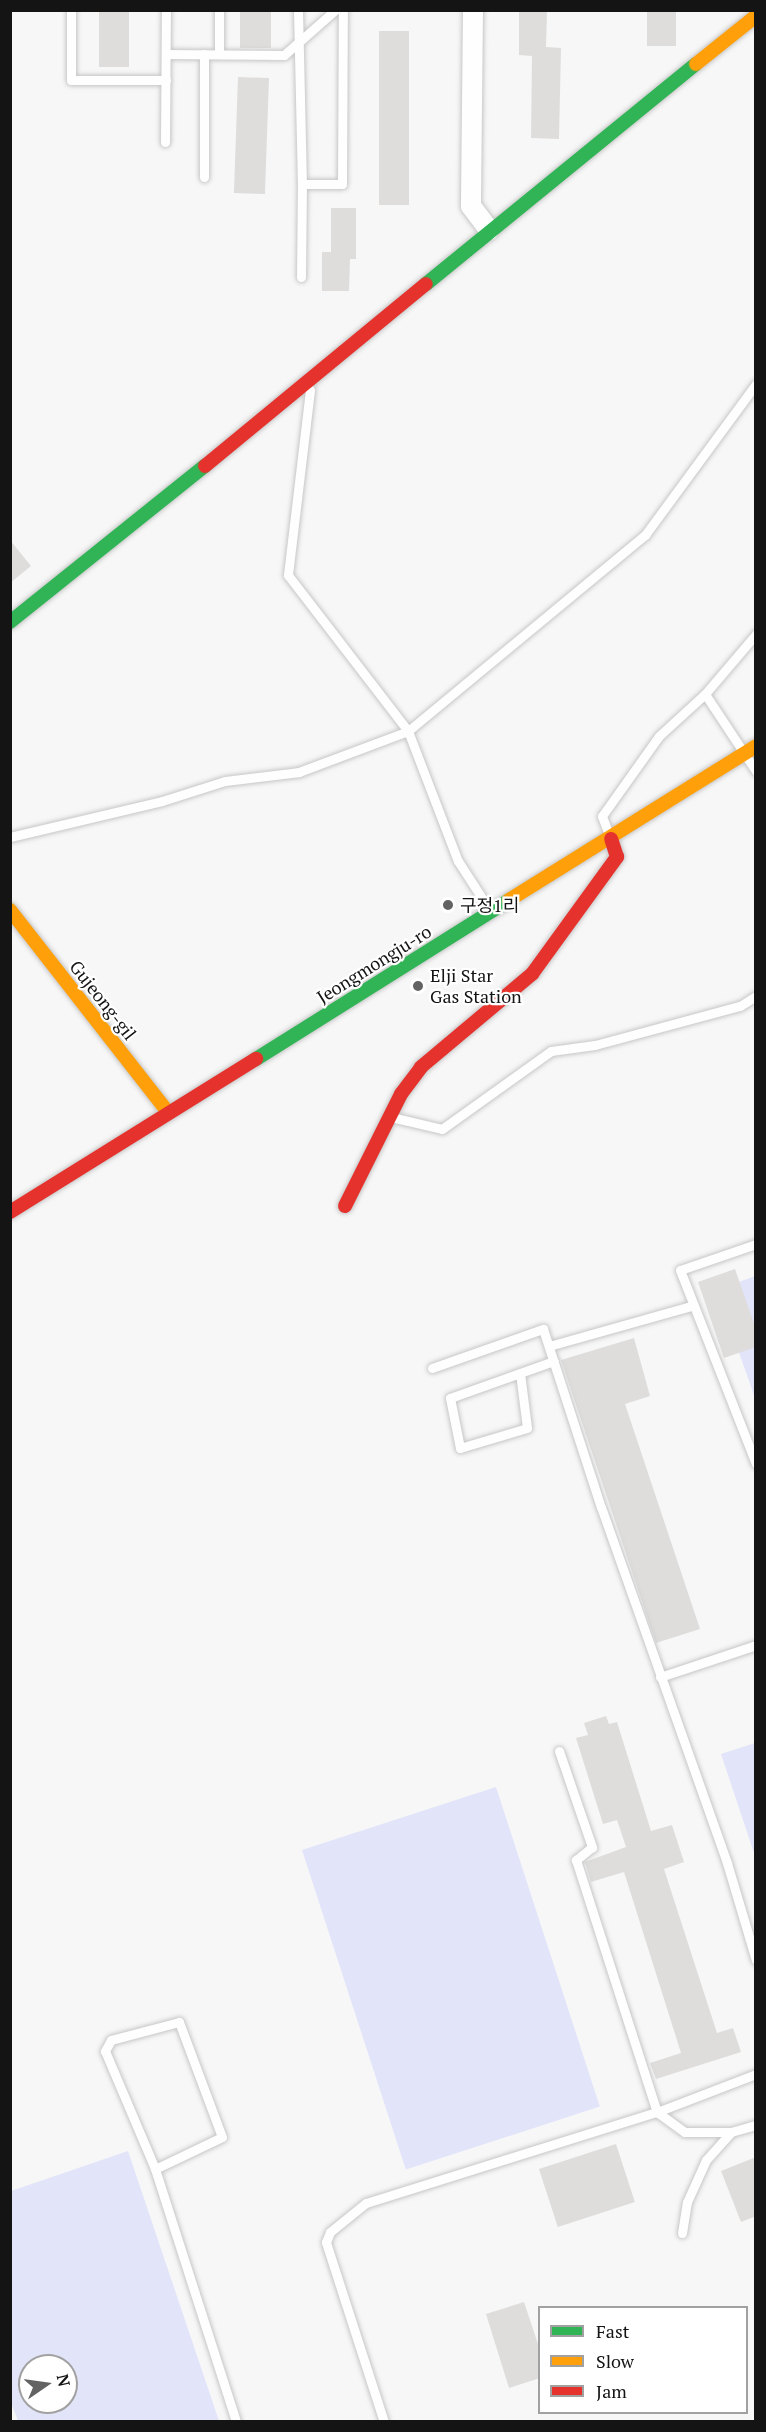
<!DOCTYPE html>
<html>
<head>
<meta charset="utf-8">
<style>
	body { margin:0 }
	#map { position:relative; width:766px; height:2432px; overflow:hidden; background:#f7f7f7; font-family:"PT Serif","Noto Sans KR",serif }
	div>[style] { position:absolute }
	.green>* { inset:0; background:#e2e4fa; transform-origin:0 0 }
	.building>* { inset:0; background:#dedddc; transform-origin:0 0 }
	.roads { filter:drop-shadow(0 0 2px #c7c7c7) drop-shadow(0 0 2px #c7c7c7) }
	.lane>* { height:9px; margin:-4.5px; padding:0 4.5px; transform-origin:4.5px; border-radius:4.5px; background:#fefefe }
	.street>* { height:20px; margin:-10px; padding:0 10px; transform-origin:10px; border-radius:10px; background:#fefefe }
	.fast>* { height:14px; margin:-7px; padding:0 7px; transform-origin:7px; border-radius:7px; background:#30b455 }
	.slow>* { height:14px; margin:-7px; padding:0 7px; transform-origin:7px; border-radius:7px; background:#ff9f0a }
	.jam>* { height:14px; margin:-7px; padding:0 7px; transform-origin:7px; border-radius:7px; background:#e5322d }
	.dots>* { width:16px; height:16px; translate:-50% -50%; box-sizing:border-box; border:3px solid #fff; border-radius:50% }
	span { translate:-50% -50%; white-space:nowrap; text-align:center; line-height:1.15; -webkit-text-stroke:4.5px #fff; paint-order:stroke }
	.poi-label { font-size:18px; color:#141415 }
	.left { translate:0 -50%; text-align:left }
	.street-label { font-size:18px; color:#141415 }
	.frame { position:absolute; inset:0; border:12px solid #141415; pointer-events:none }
	.legend { position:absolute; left:538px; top:2306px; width:210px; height:108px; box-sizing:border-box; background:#fff; border:2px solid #a1a1a1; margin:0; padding:8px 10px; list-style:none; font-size:18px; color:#141415 }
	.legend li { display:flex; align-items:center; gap:12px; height:30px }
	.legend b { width:30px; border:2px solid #a1a1a1 }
	.north { position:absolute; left:18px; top:2354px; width:60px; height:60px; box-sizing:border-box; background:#fff; border:2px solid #a1a1a1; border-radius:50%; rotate:77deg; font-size:16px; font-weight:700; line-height:24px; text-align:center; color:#141415 }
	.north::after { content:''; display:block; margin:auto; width:21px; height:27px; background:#636364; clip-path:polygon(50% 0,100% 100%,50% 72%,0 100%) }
</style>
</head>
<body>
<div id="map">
	<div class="green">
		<div style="clip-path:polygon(755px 1276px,755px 1398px,717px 1290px)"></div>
		<div style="clip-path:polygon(755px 1743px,756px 1743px,755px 1856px,721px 1754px)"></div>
		<div style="left:496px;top:1787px;width:336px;height:204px;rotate:72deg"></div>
		<div style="clip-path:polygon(evenodd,128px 2151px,219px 2421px,18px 2421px,10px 2400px,11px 2191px,128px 2151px,30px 2366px,66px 2366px,66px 2402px,30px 2402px,30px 2366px)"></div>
	</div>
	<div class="building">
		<div style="left:99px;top:10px;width:30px;height:57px"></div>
		<div style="left:240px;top:10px;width:31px;height:38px"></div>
		<div style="clip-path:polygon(519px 10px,547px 10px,546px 47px,561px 48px,559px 139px,531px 138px,532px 56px,519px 55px)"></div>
		<div style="left:647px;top:10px;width:29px;height:36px"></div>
		<div style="left:379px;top:31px;width:30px;height:174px"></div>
		<div style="left:238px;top:77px;width:31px;height:116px;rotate:2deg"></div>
		<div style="clip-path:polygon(331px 208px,356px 208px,356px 259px,350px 259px,349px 291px,322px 291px,322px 252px,331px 252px)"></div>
		<div style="clip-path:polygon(10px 540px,31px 566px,10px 583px)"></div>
		<div style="clip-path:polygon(735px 1269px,756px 1329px,756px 1347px,724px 1358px,698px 1282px)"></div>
		<div style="clip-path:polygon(634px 1338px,650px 1396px,625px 1404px,700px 1629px,656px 1643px,561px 1360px)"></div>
		<div style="clip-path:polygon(606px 1716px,609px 1724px,617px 1722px,651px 1831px,672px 1825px,684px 1862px,664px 1869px,717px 2033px,733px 2028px,741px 2052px,656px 2079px,650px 2063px,681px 2053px,624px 1872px,591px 1882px,585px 1862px,626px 1847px,617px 1820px,603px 1824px,576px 1738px,588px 1735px,584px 1723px)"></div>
		<div style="left:616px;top:2144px;width:61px;height:81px;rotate:72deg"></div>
		<div style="clip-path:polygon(756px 2157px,756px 2216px,741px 2222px,721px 2171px)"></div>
		<div style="clip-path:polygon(524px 2302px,540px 2350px,540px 2378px,509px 2388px,486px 2314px)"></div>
	</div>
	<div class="roads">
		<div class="lane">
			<div style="left:71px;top:10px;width:70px;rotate:90deg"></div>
			<div style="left:71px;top:80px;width:95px"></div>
			<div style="left:298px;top:10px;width:174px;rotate:88.7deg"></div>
			<div style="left:166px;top:54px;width:118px;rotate:0.5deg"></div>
			<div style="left:284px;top:55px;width:68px;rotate:-41.4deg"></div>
			<div style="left:219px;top:54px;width:44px;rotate:-90deg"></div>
			<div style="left:165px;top:142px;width:132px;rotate:-89.6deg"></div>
			<div style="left:204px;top:177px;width:123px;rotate:-90deg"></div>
			<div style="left:301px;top:277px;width:93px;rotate:-89.4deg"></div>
			<div style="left:302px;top:184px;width:40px"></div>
			<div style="left:342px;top:184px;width:174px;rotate:-89.7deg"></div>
			<div style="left:310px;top:390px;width:186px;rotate:96.8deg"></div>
			<div style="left:288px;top:575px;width:197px;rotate:52.4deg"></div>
			<div style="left:408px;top:731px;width:139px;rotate:69deg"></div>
			<div style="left:458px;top:861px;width:57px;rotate:57.1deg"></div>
			<div style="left:705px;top:694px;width:92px;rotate:56.5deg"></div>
			<div style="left:608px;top:832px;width:17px;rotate:-111deg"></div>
			<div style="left:602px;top:816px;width:98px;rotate:-54.5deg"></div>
			<div style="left:659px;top:736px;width:62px;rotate:-42.4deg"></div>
			<div style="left:705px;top:694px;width:79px;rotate:-49.6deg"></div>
			<div style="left:10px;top:837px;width:156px;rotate:-13.3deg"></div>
			<div style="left:162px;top:801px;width:66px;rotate:-17.6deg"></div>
			<div style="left:225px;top:781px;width:75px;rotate:-6.9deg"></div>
			<div style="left:299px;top:772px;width:116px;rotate:-20.6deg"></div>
			<div style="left:408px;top:731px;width:308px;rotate:-39.6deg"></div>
			<div style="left:645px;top:535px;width:187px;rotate:-53.7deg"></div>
			<div style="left:391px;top:1117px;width:52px;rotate:13.2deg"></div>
			<div style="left:442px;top:1129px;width:134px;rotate:-35.6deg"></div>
			<div style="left:551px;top:1051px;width:44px;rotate:-7.8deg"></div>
			<div style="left:595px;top:1045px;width:150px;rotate:-15.1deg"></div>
			<div style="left:740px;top:1006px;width:19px;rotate:-32deg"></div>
			<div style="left:756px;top:1244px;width:80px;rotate:161.1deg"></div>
			<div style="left:680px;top:1270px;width:208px;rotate:68.6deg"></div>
			<div style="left:549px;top:1346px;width:148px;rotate:-15.7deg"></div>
			<div style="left:432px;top:1368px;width:118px;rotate:-19.4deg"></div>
			<div style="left:543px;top:1329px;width:187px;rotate:72deg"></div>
			<div style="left:601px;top:1507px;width:378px;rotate:70.5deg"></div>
			<div style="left:727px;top:1863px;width:101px;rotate:73.4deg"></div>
			<div style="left:520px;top:1373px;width:55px;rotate:82.7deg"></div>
			<div style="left:527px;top:1428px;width:70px;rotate:163.4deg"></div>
			<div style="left:460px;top:1448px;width:51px;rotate:-101.3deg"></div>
			<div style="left:450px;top:1398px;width:110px;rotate:-19.6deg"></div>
			<div style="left:660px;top:1677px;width:101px;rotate:-18.4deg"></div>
			<div style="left:559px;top:1751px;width:102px;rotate:71deg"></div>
			<div style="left:592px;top:1847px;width:21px;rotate:141deg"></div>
			<div style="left:576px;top:1860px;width:265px;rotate:72.2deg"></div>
			<div style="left:657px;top:2112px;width:106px;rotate:-21deg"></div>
			<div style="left:155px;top:2169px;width:74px;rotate:-25.5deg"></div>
			<div style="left:222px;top:2137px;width:123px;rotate:-110.5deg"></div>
			<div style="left:179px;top:2022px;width:70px;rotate:165.2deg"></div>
			<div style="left:111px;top:2040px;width:13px;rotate:119deg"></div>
			<div style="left:105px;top:2051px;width:128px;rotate:67deg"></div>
			<div style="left:155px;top:2169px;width:266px;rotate:72.2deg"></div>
			<div style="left:682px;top:2233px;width:31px;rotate:-81deg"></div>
			<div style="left:687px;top:2202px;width:46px;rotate:-65.7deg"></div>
			<div style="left:706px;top:2160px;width:38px;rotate:-48deg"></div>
			<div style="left:384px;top:2422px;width:189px;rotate:-107.9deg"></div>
			<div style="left:326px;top:2242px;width:11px;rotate:-68deg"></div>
			<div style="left:330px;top:2232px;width:46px;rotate:-38.9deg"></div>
			<div style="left:366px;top:2203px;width:305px;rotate:-17.4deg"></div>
			<div style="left:657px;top:2112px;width:34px;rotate:36deg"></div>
			<div style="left:685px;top:2132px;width:46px"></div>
			<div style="left:731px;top:2132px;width:26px;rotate:-16deg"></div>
		</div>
		<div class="street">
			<div style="left:473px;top:10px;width:196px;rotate:90.6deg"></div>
			<div style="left:471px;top:206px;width:30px;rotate:53deg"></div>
		</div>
		<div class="fast">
			<div style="left:426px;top:284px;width:348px;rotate:-39.2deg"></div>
			<div style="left:10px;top:622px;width:250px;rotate:-38.7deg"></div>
			<div style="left:256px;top:1059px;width:299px;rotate:-32.1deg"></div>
		</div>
		<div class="slow">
			<div style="left:696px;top:64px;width:77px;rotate:-38.7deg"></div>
			<div style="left:509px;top:900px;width:291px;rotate:-31.9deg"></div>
			<div style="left:10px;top:910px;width:256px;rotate:52deg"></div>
		</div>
		<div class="jam">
			<div style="left:205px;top:466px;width:286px;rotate:-39.5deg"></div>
			<div style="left:345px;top:1206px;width:125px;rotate:-63.4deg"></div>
			<div style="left:401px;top:1094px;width:34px;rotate:-53deg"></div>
			<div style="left:421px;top:1067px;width:145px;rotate:-40deg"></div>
			<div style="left:532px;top:974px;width:145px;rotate:-54deg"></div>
			<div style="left:617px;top:857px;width:19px;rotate:-108deg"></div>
			<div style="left:10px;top:1212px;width:290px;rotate:-31.9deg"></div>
		</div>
	</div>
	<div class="dots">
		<div style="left:448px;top:905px;background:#636364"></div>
		<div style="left:418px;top:986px;background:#636364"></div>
	</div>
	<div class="poi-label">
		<span class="left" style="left:460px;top:905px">구정1리</span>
		<span class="left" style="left:430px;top:986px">Elji Star<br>Gas Station</span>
	</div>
	<div class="street-label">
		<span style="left:374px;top:964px;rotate:-32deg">Jeongmongju-ro</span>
		<span style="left:103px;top:1000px;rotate:52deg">Gujeong-gil</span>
	</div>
	<div class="frame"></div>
	<ul class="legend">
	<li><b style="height:8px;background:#30b455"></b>Fast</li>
	<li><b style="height:8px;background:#ff9f0a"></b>Slow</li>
	<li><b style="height:8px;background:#e5322d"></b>Jam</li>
	</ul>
	<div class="north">N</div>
</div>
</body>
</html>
